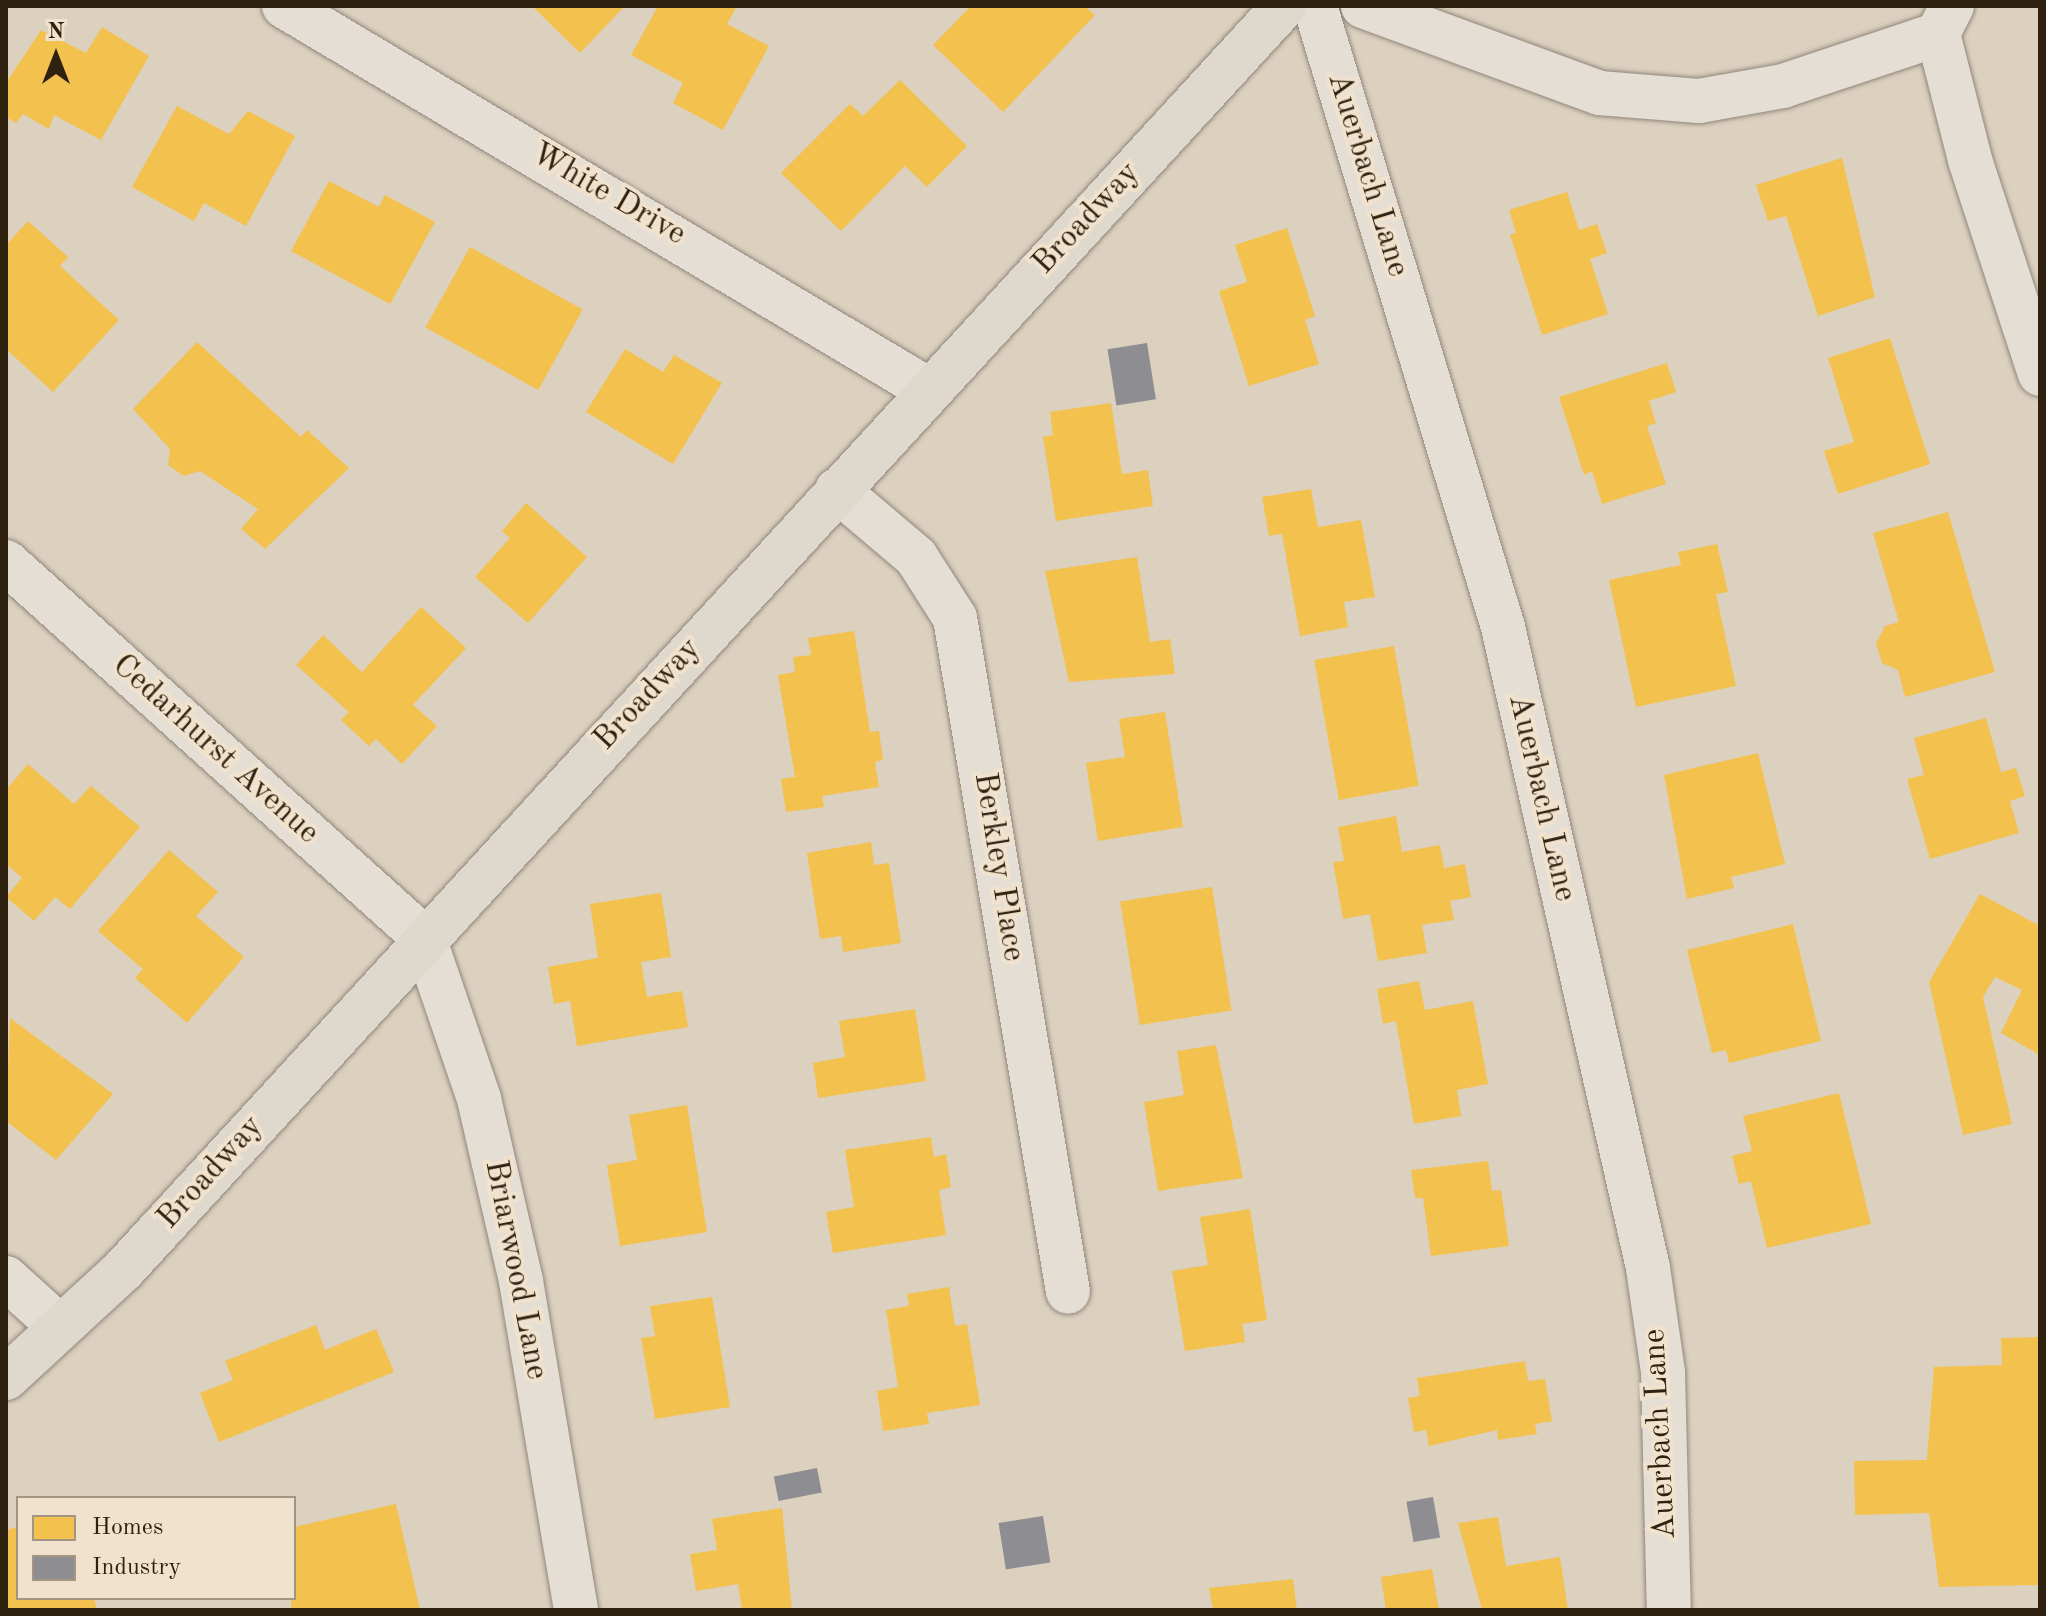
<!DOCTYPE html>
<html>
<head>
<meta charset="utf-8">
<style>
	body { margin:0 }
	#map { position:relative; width:2046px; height:1616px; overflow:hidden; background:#dcd0bf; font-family:"Old Standard TT",serif }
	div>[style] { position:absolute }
	.homes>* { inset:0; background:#f2c14e; transform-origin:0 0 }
	.industry>* { inset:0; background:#8d8d92; transform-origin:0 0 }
	.roads { filter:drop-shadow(0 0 2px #90877b) drop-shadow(0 0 2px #90877b) }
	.minor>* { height:44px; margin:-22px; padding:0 22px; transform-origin:22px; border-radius:22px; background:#e4ded5 }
	.major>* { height:44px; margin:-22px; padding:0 22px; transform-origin:22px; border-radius:22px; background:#dfd8cd }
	span { translate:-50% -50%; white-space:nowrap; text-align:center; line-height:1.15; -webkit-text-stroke:8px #f1e2cd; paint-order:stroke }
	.street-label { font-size:32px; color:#2f2110 }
	.frame { position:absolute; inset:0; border:8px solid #2f2110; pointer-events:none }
	.legend { position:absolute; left:16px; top:1496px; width:280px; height:104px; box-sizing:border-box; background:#f1e2cd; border:2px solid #a39581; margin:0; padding:10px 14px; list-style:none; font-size:24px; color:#2f2110 }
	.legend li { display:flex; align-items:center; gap:16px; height:40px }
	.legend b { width:40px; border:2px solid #a39581 }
	.north { position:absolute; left:16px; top:16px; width:80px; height:80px; -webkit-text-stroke:6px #f1e2cd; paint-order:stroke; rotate:0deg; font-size:22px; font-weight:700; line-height:32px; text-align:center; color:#2f2110 }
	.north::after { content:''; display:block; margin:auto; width:28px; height:36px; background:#2f2110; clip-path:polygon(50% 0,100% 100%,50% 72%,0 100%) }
</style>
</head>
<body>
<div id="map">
	<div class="homes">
		<div style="clip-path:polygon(532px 6px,625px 6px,580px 53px)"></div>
		<div style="clip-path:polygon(658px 6px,737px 6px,727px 24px,769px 46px,723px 130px,673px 103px,683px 83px,631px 55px)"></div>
		<div style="clip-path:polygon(971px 6px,1084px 6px,1095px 15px,1003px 112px,933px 45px)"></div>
		<div style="clip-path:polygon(102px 27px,149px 56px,101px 140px,54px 115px,49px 129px,23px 114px,16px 123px,6px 117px,6px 83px,41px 30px,86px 53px)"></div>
		<div style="clip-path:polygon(900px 80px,967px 146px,927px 187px,905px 166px,841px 231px,781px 173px,850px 104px,863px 116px)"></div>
		<div style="clip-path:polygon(177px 106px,229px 134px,248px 111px,295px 136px,246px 226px,204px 203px,194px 221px,132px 187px)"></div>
		<div style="clip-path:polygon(1842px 158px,1875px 297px,1818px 316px,1786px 216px,1768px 221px,1756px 185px)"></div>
		<div style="clip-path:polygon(329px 181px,379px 207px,385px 195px,435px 222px,390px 304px,291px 251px)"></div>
		<div style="clip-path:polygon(1567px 192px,1579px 230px,1597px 224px,1607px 253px,1590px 259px,1608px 314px,1542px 335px,1510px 235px,1516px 233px,1509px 210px)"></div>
		<div style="clip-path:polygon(28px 221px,68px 257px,60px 266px,119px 320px,53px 392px,6px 349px,6px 245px)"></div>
		<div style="clip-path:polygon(1287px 228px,1315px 316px,1305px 320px,1319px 364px,1249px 386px,1219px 291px,1247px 282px,1235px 245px)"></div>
		<div style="left:470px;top:247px;width:129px;height:92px;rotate:29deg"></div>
		<div style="clip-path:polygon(1890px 338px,1930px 464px,1838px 494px,1824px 451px,1854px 442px,1828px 358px)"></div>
		<div style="clip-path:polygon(197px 342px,301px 437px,307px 430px,349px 468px,265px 549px,241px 529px,258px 509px,200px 471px,184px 476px,168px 465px,170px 449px,133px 409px)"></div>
		<div style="clip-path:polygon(625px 349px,663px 372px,674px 355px,722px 383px,673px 464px,586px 412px)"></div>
		<div style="clip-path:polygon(1667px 363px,1676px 392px,1649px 401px,1656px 423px,1647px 426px,1666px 484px,1602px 504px,1592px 471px,1584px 475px,1559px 397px)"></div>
		<div style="clip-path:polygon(1111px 403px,1122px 474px,1148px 470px,1153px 506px,1056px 521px,1043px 437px,1053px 435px,1050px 412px)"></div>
		<div style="clip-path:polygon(1311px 489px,1318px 527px,1361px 520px,1375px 597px,1344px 602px,1348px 627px,1300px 636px,1282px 534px,1269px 536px,1262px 497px)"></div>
		<div style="clip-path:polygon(526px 503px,587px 557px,528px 623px,475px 577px,510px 538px,502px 531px)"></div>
		<div style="clip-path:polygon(1948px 512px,1995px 672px,1905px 697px,1898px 670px,1882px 663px,1876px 643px,1885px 626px,1899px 622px,1873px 533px)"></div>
		<div style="clip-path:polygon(1717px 544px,1728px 592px,1716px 594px,1736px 686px,1636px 707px,1609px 580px,1681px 565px,1678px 552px)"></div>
		<div style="clip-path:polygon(1137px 557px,1150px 642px,1170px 639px,1175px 674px,1069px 682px,1045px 571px)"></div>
		<div style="clip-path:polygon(421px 607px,466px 648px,413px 705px,437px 726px,402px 764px,376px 739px,369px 746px,341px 720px,349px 712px,296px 665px,323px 635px,362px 672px)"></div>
		<div style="clip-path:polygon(854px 631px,870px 732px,879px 731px,883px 760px,875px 762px,879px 787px,822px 796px,824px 807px,786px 812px,781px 779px,795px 777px,778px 675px,795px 672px,793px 657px,811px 655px,808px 638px)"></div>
		<div style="left:1394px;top:646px;width:142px;height:81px;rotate:80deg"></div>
		<div style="clip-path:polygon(1165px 712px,1183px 827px,1098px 841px,1086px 763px,1125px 757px,1119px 719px)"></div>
		<div style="clip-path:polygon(1986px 718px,2001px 772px,2016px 768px,2025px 796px,2010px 801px,2019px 833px,1930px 859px,1907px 779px,1924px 775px,1914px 738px)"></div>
		<div style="clip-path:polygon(1758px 753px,1785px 864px,1731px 877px,1734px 888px,1687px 899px,1664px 775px)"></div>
		<div style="clip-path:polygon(28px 764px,74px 804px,91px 786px,140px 827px,70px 909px,55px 897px,34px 921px,6px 897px,22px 878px,6px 864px,6px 790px)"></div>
		<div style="clip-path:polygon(1396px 816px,1402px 852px,1440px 845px,1444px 868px,1465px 864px,1471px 897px,1450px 901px,1454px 920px,1422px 925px,1427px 953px,1378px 961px,1370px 914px,1343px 919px,1333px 862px,1344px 861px,1338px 827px)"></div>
		<div style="clip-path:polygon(871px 842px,874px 865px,889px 863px,901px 943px,843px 952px,841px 936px,820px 939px,807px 853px)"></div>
		<div style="clip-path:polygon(169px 850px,218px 892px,196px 916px,244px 957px,187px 1023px,135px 978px,143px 969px,98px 931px)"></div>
		<div style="left:1212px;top:887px;width:125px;height:93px;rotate:81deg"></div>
		<div style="clip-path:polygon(661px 893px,671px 957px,641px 962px,647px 997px,682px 991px,688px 1027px,577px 1046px,570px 1001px,554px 1004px,548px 967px,598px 958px,590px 904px)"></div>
		<div style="clip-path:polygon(1980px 894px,2040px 926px,2040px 1055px,2001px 1033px,2022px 990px,1995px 977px,1983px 997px,2012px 1124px,1963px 1135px,1929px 982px)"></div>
		<div style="clip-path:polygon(1793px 924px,1821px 1041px,1729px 1063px,1726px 1050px,1712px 1053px,1687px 950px)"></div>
		<div style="clip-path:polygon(1419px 981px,1425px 1010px,1473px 1001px,1488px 1084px,1457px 1090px,1461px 1116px,1414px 1124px,1396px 1021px,1383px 1024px,1377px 989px)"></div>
		<div style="clip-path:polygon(915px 1009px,926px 1081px,818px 1098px,813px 1063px,845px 1057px,839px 1021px)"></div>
		<div style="clip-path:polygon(10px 1018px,113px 1094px,56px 1160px,6px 1121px)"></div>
		<div style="clip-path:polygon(1216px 1045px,1243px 1178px,1158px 1191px,1144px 1102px,1184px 1095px,1177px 1051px)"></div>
		<div style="clip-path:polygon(1839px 1093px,1871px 1224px,1767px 1248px,1751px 1181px,1739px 1184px,1732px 1156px,1752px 1151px,1743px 1116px)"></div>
		<div style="clip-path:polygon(687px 1105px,707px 1232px,620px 1246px,607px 1165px,637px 1160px,629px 1115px)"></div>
		<div style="clip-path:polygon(931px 1137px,934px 1157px,946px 1154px,951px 1187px,939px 1190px,946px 1235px,833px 1253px,826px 1212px,854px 1207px,845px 1150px)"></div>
		<div style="clip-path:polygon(1488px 1161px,1492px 1191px,1501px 1190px,1509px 1246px,1431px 1256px,1423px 1198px,1415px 1198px,1411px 1170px)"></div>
		<div style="clip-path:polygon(1250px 1209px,1267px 1320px,1242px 1324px,1245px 1342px,1185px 1351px,1172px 1271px,1208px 1265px,1200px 1217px)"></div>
		<div style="clip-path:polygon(949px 1287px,955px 1326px,967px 1324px,980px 1405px,927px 1413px,929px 1424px,883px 1431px,877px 1391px,898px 1387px,886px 1310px,909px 1306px,907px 1294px)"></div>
		<div style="clip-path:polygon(712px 1297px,730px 1407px,655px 1419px,641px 1338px,655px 1336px,650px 1306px)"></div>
		<div style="clip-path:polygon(316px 1325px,325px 1350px,376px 1329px,394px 1372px,219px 1442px,200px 1393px,233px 1380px,225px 1361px)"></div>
		<div style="clip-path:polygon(2040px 1337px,2040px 1585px,1939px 1587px,1929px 1513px,1855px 1515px,1854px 1461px,1927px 1460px,1934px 1367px,2002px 1365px,2001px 1338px)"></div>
		<div style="clip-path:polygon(1525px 1361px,1528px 1381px,1545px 1379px,1552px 1421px,1535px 1424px,1537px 1434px,1498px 1440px,1497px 1430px,1429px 1446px,1426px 1430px,1414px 1432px,1408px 1398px,1420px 1396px,1417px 1378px)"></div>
		<div style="clip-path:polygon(396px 1504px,420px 1610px,291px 1610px,294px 1527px)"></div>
		<div style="clip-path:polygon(782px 1508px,792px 1610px,742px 1610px,738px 1584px,696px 1591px,690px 1554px,717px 1550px,712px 1519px)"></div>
		<div style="clip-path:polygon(1498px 1517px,1506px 1566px,1560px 1557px,1568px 1610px,1482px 1610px,1458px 1523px)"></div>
		<div style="clip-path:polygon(18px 1527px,18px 1598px,94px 1598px,97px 1610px,6px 1610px,6px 1530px)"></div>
		<div style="clip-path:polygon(1432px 1569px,1439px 1610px,1386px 1610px,1381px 1577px)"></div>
		<div style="clip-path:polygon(1293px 1579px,1297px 1610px,1213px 1610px,1209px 1588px)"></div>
	</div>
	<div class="industry">
		<div style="left:1147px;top:343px;width:57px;height:40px;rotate:81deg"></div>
		<div style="left:817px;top:1468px;width:25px;height:44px;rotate:79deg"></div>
		<div style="left:1433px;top:1497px;width:41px;height:27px;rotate:80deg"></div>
		<div style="left:1043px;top:1516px;width:47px;height:45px;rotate:81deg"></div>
	</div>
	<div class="roads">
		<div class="minor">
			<div style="left:284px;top:6px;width:751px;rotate:30.77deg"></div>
			<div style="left:1315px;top:6px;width:649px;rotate:73.16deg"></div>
			<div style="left:1503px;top:627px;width:657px;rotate:77.25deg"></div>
			<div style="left:1648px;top:1268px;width:105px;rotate:81.8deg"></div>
			<div style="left:1663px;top:1372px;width:238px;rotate:88.6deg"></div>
			<div style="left:1363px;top:6px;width:252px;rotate:20.2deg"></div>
			<div style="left:1599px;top:93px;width:100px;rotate:4.6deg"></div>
			<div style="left:1699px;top:101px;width:85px;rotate:-10.1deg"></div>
			<div style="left:1783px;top:86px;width:163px;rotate:-18.5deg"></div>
			<div style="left:1952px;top:6px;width:31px;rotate:117deg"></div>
			<div style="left:1938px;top:34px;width:130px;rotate:75.7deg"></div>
			<div style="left:1970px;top:160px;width:225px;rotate:71.9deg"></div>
			<div style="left:837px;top:490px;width:104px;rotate:40.3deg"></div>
			<div style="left:916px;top:557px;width:72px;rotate:57.4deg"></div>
			<div style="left:955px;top:618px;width:683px;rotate:80.48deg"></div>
			<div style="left:6px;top:562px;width:562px;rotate:41.97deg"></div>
			<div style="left:424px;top:938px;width:170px;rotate:71.1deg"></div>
			<div style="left:479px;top:1099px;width:187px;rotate:77deg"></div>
			<div style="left:521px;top:1281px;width:334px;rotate:80.5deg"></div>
			<div style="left:6px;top:1278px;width:73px;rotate:42.2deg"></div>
		</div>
		<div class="major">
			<div style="left:6px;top:1378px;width:161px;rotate:-42.7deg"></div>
			<div style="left:124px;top:1269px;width:1715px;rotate:-47.43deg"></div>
		</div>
	</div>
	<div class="street-label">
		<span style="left:1367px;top:175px;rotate:73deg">Auerbach Lane</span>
		<span style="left:608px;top:195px;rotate:30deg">White Drive</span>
		<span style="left:1087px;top:219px;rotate:-47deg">Broadway</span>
		<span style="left:648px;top:695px;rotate:-47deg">Broadway</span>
		<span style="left:215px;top:750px;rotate:42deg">Cedarhurst Avenue</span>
		<span style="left:1541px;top:798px;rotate:77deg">Auerbach Lane</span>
		<span style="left:998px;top:867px;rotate:81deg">Berkley Place</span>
		<span style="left:211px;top:1173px;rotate:-48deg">Broadway</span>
		<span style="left:515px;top:1270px;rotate:79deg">Briarwood Lane</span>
		<span style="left:1661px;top:1434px;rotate:-93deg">Auerbach Lane</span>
	</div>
	<div class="frame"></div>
	<ul class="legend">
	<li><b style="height:22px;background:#f2c14e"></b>Homes</li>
	<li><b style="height:22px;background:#8d8d92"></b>Industry</li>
	</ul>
	<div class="north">N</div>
</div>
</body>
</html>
